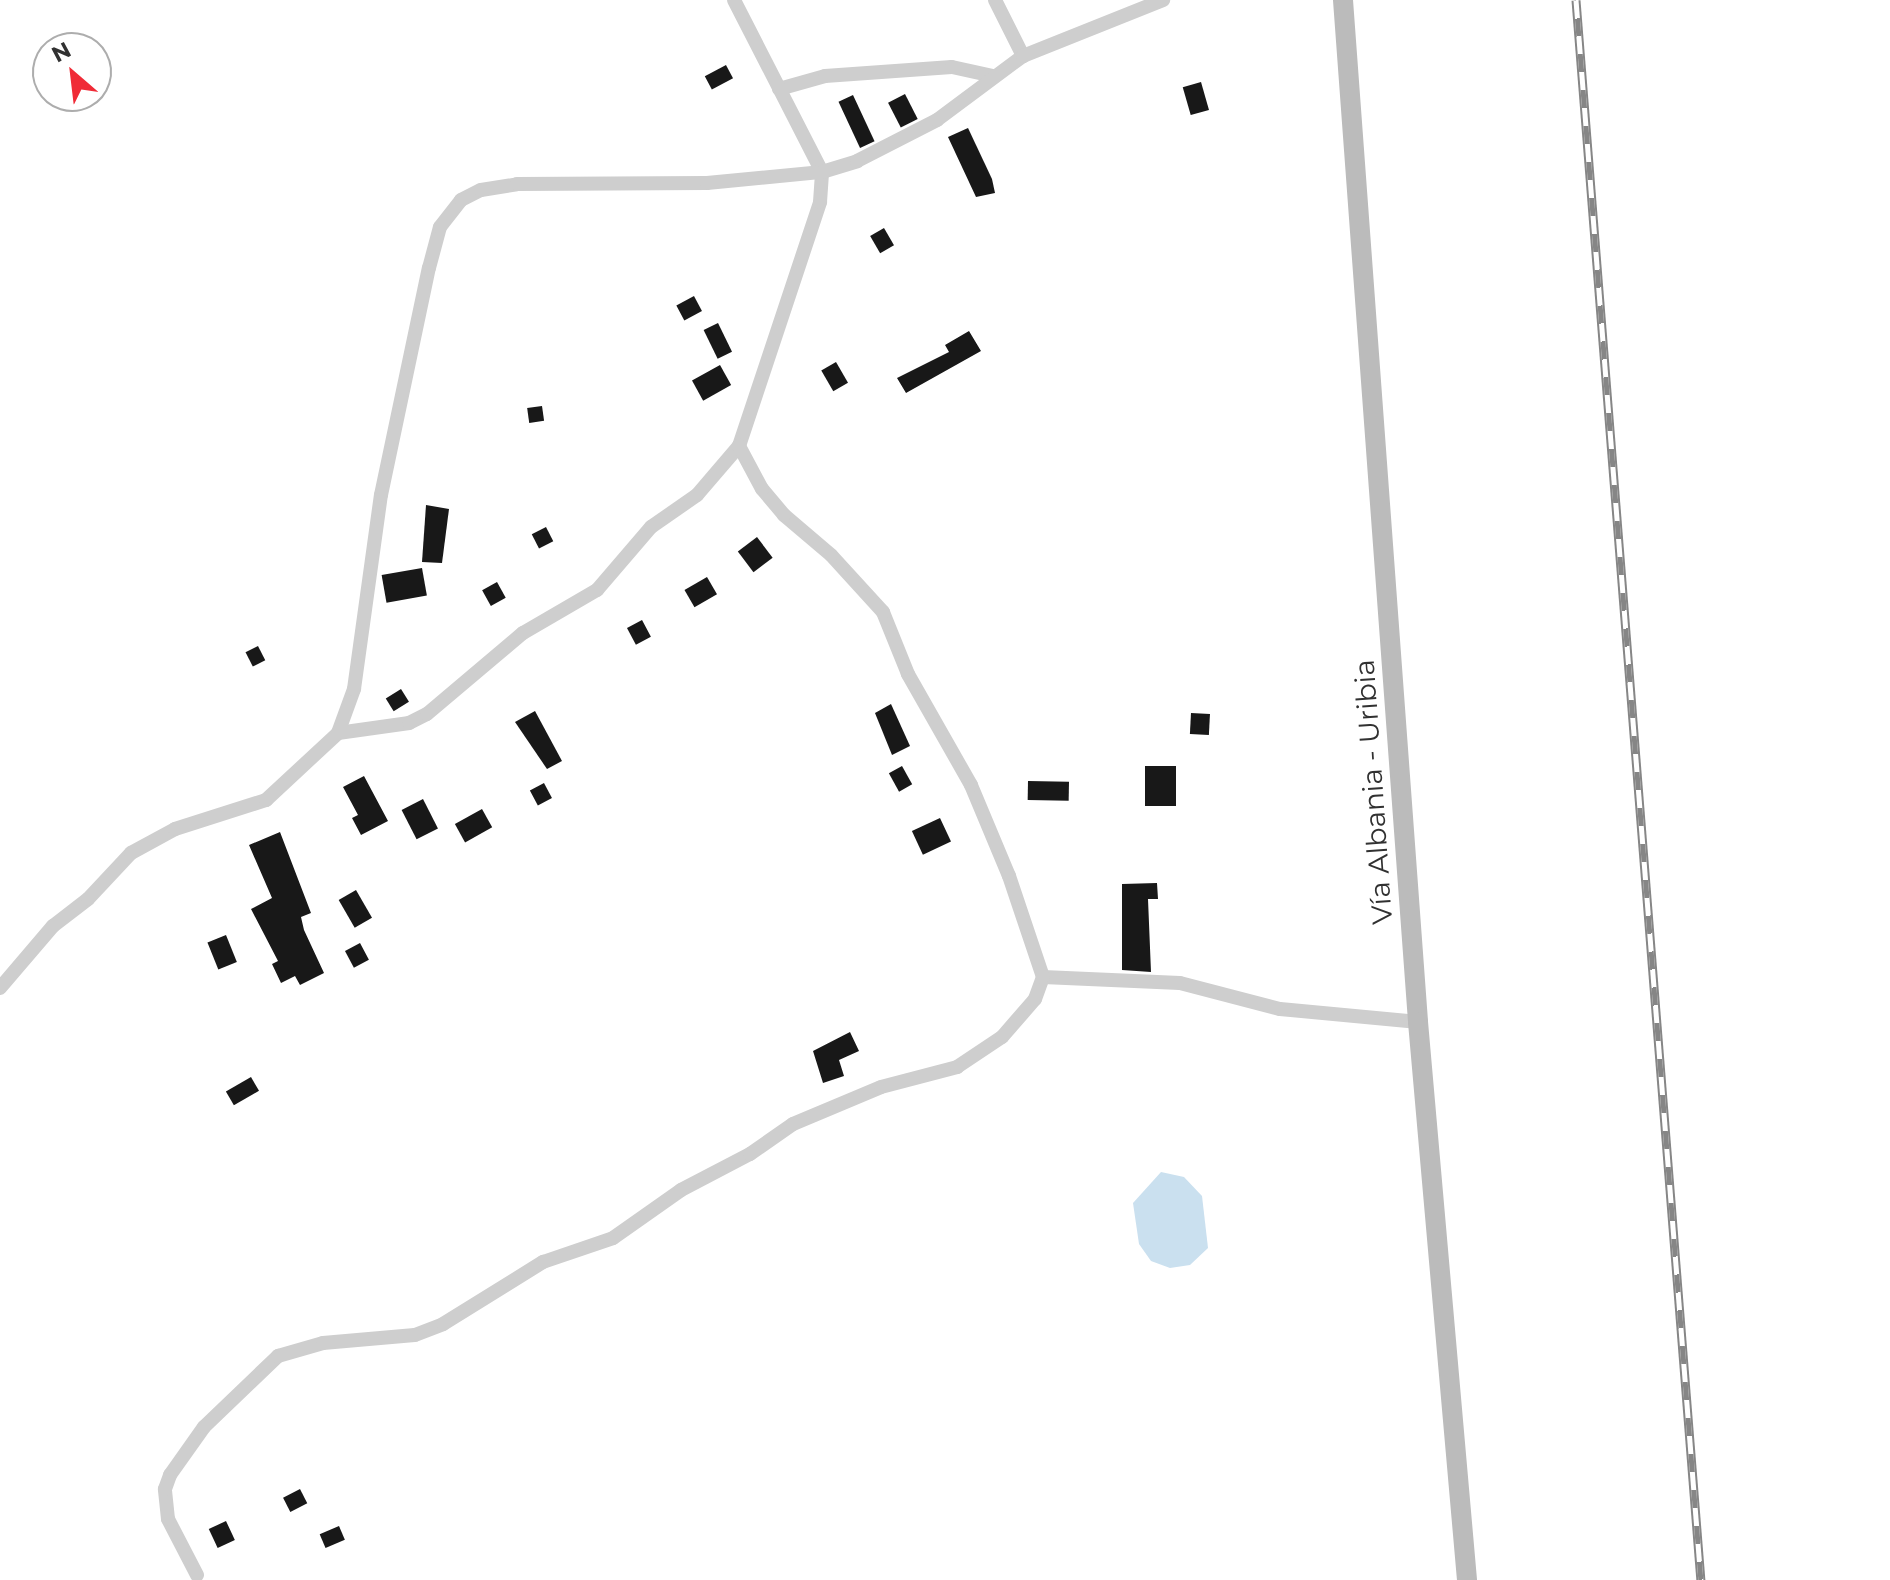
<!DOCTYPE html>
<html>
<head>
<meta charset="utf-8">
<style>
	body { margin:0 }
	#map { position:relative; width:1890px; height:1580px; overflow:hidden; background:#fff; font-family:Montserrat,sans-serif }
	div>[style] { position:absolute }
	.water>* { inset:0; background:#cae0ef }
	.building>* { inset:0; background:#181818; transform-origin:0 0 }
	.minor>* { height:14px; margin:-7px; padding:0 7px; transform-origin:7px; border-radius:7px; background:#cecece }
	.secondary>* { height:20px; margin:-10px; padding:0 10px; transform-origin:10px; border-radius:10px; background:#bbb }
	.rail>* { height:9px; margin-top:-4.5px; transform-origin:0; background:repeating-linear-gradient(90deg,#fff 0 18px,#868686 0 36px); box-sizing:border-box; border-block:2px solid #868686 }
	span { translate:-50% -50%; white-space:nowrap; text-align:center; line-height:1.15; -webkit-text-stroke:8px #fff; paint-order:stroke }
	.street-label { font-size:28px; color:#313131 }
	.north { position:absolute; left:32px; top:32px; width:80px; height:80px; box-sizing:border-box; background:#fff; border:2px solid #adadad; border-radius:50%; rotate:332deg; font-size:22px; font-weight:700; line-height:32px; text-align:center; color:#313131 }
	.north::after { content:''; display:block; margin:auto; width:28px; height:36px; background:#f02b37; clip-path:polygon(50% 0,100% 100%,50% 72%,0 100%) }
</style>
</head>
<body>
<div id="map">
	<div class="water">
		<div style="clip-path:polygon(1161px 1172px,1184px 1177px,1202px 1196px,1208px 1248px,1190px 1265px,1170px 1268px,1151px 1261px,1139px 1244px,1133px 1203px)"></div>
	</div>
	<div class="building">
		<div style="left:726px;top:65px;width:15px;height:24px;rotate:62deg"></div>
		<div style="left:1201px;top:82px;width:29px;height:19px;rotate:74deg"></div>
		<div style="left:905px;top:94px;width:28px;height:19px;rotate:63deg"></div>
		<div style="left:853px;top:95px;width:51px;height:16px;rotate:65deg"></div>
		<div style="clip-path:polygon(968px 128px,992px 179px,995px 193px,976px 197px,948px 137px)"></div>
		<div style="left:884px;top:228px;width:20px;height:16px;rotate:60deg"></div>
		<div style="left:694px;top:296px;width:17px;height:20px;rotate:62deg"></div>
		<div style="left:718px;top:323px;width:32px;height:16px;rotate:64deg"></div>
		<div style="clip-path:polygon(969px 331px,981px 351px,906px 393px,897px 378px,949px 352px,945px 345px)"></div>
		<div style="left:836px;top:362px;width:24px;height:17px;rotate:60deg"></div>
		<div style="left:720px;top:365px;width:23px;height:32px;rotate:61deg"></div>
		<div style="left:542px;top:406px;width:15px;height:15px;rotate:82deg"></div>
		<div style="clip-path:polygon(426px 505px,449px 509px,442px 563px,422px 562px)"></div>
		<div style="left:546px;top:527px;width:16px;height:16px;rotate:63deg"></div>
		<div style="left:757px;top:537px;width:26px;height:24px;rotate:53deg"></div>
		<div style="left:422px;top:568px;width:28px;height:41px;rotate:80deg"></div>
		<div style="left:707px;top:577px;width:20px;height:26px;rotate:60deg"></div>
		<div style="left:497px;top:582px;width:18px;height:17px;rotate:61deg"></div>
		<div style="left:642px;top:620px;width:19px;height:17px;rotate:62deg"></div>
		<div style="left:258px;top:646px;width:16px;height:14px;rotate:63deg"></div>
		<div style="left:401px;top:689px;width:15px;height:18px;rotate:58deg"></div>
		<div style="clip-path:polygon(891px 704px,910px 746px,892px 755px,875px 713px)"></div>
		<div style="clip-path:polygon(535px 711px,562px 761px,547px 769px,515px 722px)"></div>
		<div style="left:1191px;top:713px;width:19px;height:21px;rotate:3deg"></div>
		<div style="left:902px;top:766px;width:21px;height:15px;rotate:61deg"></div>
		<div style="left:1145px;top:766px;width:31px;height:40px"></div>
		<div style="clip-path:polygon(364px 776px,388px 821px,361px 835px,352px 818px,358px 815px,343px 787px)"></div>
		<div style="left:1028px;top:781px;width:41px;height:19px;rotate:1deg"></div>
		<div style="left:544px;top:783px;width:17px;height:16px;rotate:62deg"></div>
		<div style="left:423px;top:799px;width:33px;height:24px;rotate:63deg"></div>
		<div style="left:482px;top:809px;width:21px;height:31px;rotate:61deg"></div>
		<div style="left:940px;top:818px;width:26px;height:31px;rotate:65deg"></div>
		<div style="clip-path:polygon(280px 832px,311px 913px,301px 917px,304px 930px,324px 973px,300px 985px,295px 976px,281px 983px,272px 964px,278px 961px,251px 909px,272px 898px,249px 845px)"></div>
		<div style="clip-path:polygon(1157px 883px,1158px 899px,1148px 899px,1151px 972px,1122px 970px,1122px 884px)"></div>
		<div style="left:356px;top:890px;width:32px;height:20px;rotate:60deg"></div>
		<div style="left:226px;top:935px;width:29px;height:20px;rotate:68deg"></div>
		<div style="left:360px;top:943px;width:19px;height:17px;rotate:62deg"></div>
		<div style="clip-path:polygon(850px 1032px,859px 1051px,839px 1060px,844px 1076px,823px 1083px,813px 1051px)"></div>
		<div style="left:251px;top:1077px;width:16px;height:29px;rotate:60deg"></div>
		<div style="left:300px;top:1489px;width:16px;height:19px;rotate:63deg"></div>
		<div style="left:226px;top:1521px;width:21px;height:19px;rotate:65deg"></div>
		<div style="left:339px;top:1526px;width:15px;height:21px;rotate:67deg"></div>
	</div>
	<div class="minor">
		<div style="left:995px;top:0;width:63px;rotate:63.4deg"></div>
		<div style="left:779px;top:89px;width:48px;rotate:-15.8deg"></div>
		<div style="left:825px;top:76px;width:127px;rotate:-4.1deg"></div>
		<div style="left:952px;top:67px;width:42px;rotate:12.4deg"></div>
		<div style="left:338px;top:733px;width:72px;rotate:-8deg"></div>
		<div style="left:409px;top:723px;width:20px;rotate:-27deg"></div>
		<div style="left:427px;top:714px;width:126px;rotate:-40.2deg"></div>
		<div style="left:523px;top:633px;width:86px;rotate:-30.2deg"></div>
		<div style="left:597px;top:590px;width:83px;rotate:-49.4deg"></div>
		<div style="left:651px;top:527px;width:56px;rotate:-34.8deg"></div>
		<div style="left:697px;top:495px;width:65px;rotate:-49.4deg"></div>
		<div style="left:739px;top:446px;width:257px;rotate:-71.6deg"></div>
		<div style="left:820px;top:202px;width:30px;rotate:-86deg"></div>
		<div style="left:822px;top:172px;width:193px;rotate:-117.1deg"></div>
		<div style="left:1043px;top:977px;width:137px;rotate:2.5deg"></div>
		<div style="left:1180px;top:983px;width:103px;rotate:14.6deg"></div>
		<div style="left:1280px;top:1009px;width:139px;rotate:5.4deg"></div>
		<div style="left:0;top:988px;width:82px;rotate:-49.5deg"></div>
		<div style="left:53px;top:926px;width:44px;rotate:-37.6deg"></div>
		<div style="left:88px;top:899px;width:63px;rotate:-46.9deg"></div>
		<div style="left:131px;top:853px;width:50px;rotate:-28.6deg"></div>
		<div style="left:175px;top:829px;width:96px;rotate:-17.7deg"></div>
		<div style="left:266px;top:800px;width:98px;rotate:-42.9deg"></div>
		<div style="left:338px;top:733px;width:47px;rotate:-70deg"></div>
		<div style="left:354px;top:689px;width:196px;rotate:-82.1deg"></div>
		<div style="left:381px;top:495px;width:232px;rotate:-78.1deg"></div>
		<div style="left:429px;top:268px;width:42px;rotate:-75deg"></div>
		<div style="left:440px;top:227px;width:34px;rotate:-52deg"></div>
		<div style="left:461px;top:200px;width:22px;rotate:-27deg"></div>
		<div style="left:481px;top:190px;width:36px;rotate:-9deg"></div>
		<div style="left:517px;top:184px;width:190px;rotate:-0.3deg"></div>
		<div style="left:707px;top:183px;width:116px;rotate:-5.5deg"></div>
		<div style="left:822px;top:172px;width:37px;rotate:-17deg"></div>
		<div style="left:857px;top:161px;width:90px;rotate:-27.1deg"></div>
		<div style="left:937px;top:120px;width:107px;rotate:-36.7deg"></div>
		<div style="left:1023px;top:56px;width:151px;rotate:-21.8deg"></div>
		<div style="left:197px;top:1575px;width:63px;rotate:-117.4deg"></div>
		<div style="left:168px;top:1519px;width:30px;rotate:-96deg"></div>
		<div style="left:165px;top:1489px;width:15px;rotate:-70deg"></div>
		<div style="left:170px;top:1475px;width:59px;rotate:-54.7deg"></div>
		<div style="left:204px;top:1427px;width:103px;rotate:-43.8deg"></div>
		<div style="left:278px;top:1356px;width:47px;rotate:-16.1deg"></div>
		<div style="left:323px;top:1343px;width:92px;rotate:-5deg"></div>
		<div style="left:415px;top:1335px;width:30px;rotate:-21deg"></div>
		<div style="left:443px;top:1324px;width:118px;rotate:-31.8deg"></div>
		<div style="left:543px;top:1262px;width:74px;rotate:-18.9deg"></div>
		<div style="left:613px;top:1238px;width:83px;rotate:-35.2deg"></div>
		<div style="left:681px;top:1190px;width:78px;rotate:-27.6deg"></div>
		<div style="left:750px;top:1154px;width:52px;rotate:-34.9deg"></div>
		<div style="left:793px;top:1124px;width:95px;rotate:-22.8deg"></div>
		<div style="left:881px;top:1087px;width:79px;rotate:-14.7deg"></div>
		<div style="left:957px;top:1067px;width:54px;rotate:-33.7deg"></div>
		<div style="left:1002px;top:1037px;width:50px;rotate:-49deg"></div>
		<div style="left:1035px;top:999px;width:23px;rotate:-70deg"></div>
		<div style="left:1043px;top:977px;width:107px;rotate:-108.6deg"></div>
		<div style="left:1009px;top:876px;width:99px;rotate:-112.7deg"></div>
		<div style="left:971px;top:785px;width:128px;rotate:-119.6deg"></div>
		<div style="left:908px;top:674px;width:67px;rotate:-112deg"></div>
		<div style="left:883px;top:612px;width:77px;rotate:-132.4deg"></div>
		<div style="left:831px;top:555px;width:62px;rotate:-139.6deg"></div>
		<div style="left:784px;top:515px;width:34px;rotate:-130deg"></div>
		<div style="left:762px;top:489px;width:49px;rotate:-118.1deg"></div>
	</div>
	<div class="secondary">
		<div style="left:1343px;top:0;width:1025px;rotate:85.8deg"></div>
		<div style="left:1418px;top:1022px;width:560px;rotate:84.98deg"></div>
	</div>
	<div class="rail">
		<div style="left:1576px;top:0;width:1585px;rotate:85.48deg"></div>
	</div>
	<div class="street-label">
		<span style="left:1373px;top:792px;rotate:-94deg">Vía Albania - Uribia</span>
	</div>
	<div class="north">N</div>
</div>
</body>
</html>
